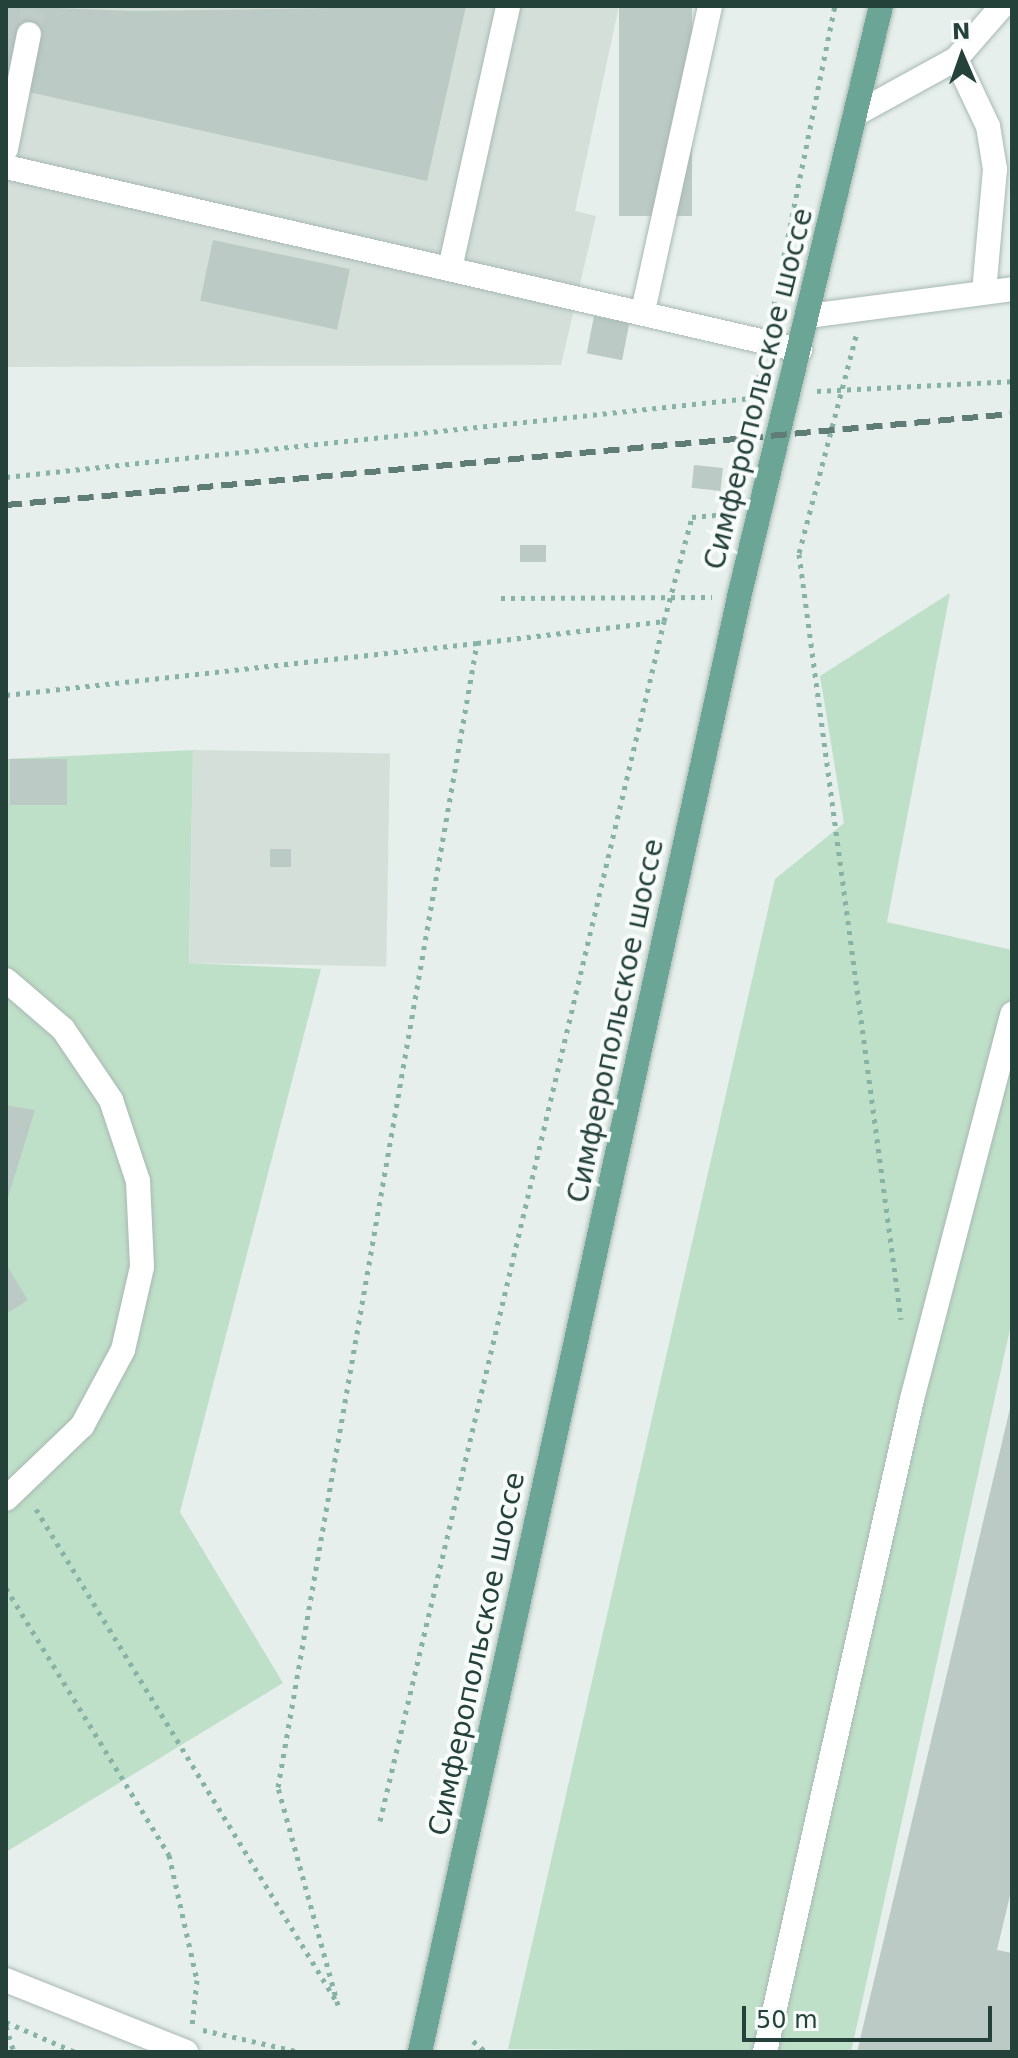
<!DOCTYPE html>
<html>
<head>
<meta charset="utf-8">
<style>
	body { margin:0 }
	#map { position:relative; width:1018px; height:2058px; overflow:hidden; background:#e6efeb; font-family:"DejaVu Sans",sans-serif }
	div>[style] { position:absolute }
	.built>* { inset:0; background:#d4dfda; transform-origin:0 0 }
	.green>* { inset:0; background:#bfe0c8 }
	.building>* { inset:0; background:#bbcac4; transform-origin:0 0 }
	.minor-tunnel>* { height:24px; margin-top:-12px; transform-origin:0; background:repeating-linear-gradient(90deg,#bfccc8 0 24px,transparent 0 36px) }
	.path>* { height:5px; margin-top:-2.5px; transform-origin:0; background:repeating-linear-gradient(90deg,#86b3a5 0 4px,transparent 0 10px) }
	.roads { filter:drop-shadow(0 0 2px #a8b8b2) drop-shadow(0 0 2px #a8b8b2) }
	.minor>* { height:24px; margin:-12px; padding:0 12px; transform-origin:12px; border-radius:12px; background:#fff }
	.major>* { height:24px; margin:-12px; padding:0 12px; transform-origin:12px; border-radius:12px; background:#6aa596 }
	.rail>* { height:6px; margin-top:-3px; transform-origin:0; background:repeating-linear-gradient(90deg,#5f7d75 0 16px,transparent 0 24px) }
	span { translate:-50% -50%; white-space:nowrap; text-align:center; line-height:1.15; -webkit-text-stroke:8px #f7fbf9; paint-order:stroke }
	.street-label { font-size:28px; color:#24423a }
	.frame { position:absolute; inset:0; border:8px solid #24423a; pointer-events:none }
	.north { position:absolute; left:922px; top:16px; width:80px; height:80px; -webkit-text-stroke:6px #f7fbf9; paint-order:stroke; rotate:358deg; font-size:22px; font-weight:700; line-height:32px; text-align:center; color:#24423a }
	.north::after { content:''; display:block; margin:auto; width:28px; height:36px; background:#24423a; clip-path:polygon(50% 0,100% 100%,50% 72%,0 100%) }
	.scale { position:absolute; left:742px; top:2006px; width:250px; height:36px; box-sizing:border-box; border:4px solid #24423a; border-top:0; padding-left:10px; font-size:24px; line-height:28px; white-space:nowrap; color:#24423a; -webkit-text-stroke:6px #f7fbf9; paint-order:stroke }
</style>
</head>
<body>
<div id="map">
	<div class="built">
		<div style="clip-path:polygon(6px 6px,619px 6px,575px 211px,596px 216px,561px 365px,6px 367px)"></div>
		<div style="left:193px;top:750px;width:197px;height:213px;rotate:1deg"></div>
	</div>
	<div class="green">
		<div style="clip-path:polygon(950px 593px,887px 922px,1012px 950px,1012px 1320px,851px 2052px,508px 2049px,775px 879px,844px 823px,820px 676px)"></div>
		<div style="clip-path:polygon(193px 750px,189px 963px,321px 969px,180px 1512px,283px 1683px,6px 1852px,6px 759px)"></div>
	</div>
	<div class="building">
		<div style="clip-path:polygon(6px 6px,134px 11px,466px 6px,427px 181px,6px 87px)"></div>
		<div style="left:619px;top:6px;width:73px;height:210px"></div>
		<div style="left:213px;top:240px;width:140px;height:62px;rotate:12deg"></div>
		<div style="left:594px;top:316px;width:36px;height:38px;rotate:11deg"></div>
		<div style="left:694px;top:465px;width:29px;height:23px;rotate:6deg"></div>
		<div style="left:520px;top:545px;width:26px;height:17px"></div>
		<div style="left:10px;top:759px;width:57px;height:46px"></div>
		<div style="left:291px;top:849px;width:18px;height:21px;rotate:90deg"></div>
		<div style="clip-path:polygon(6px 1105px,35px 1110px,7px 1201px,6px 1201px)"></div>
		<div style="clip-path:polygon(6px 1264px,28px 1300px,6px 1314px)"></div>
		<div style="clip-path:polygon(1012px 1400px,1012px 1887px,997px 1950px,1012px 1953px,1012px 2052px,857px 2052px)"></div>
	</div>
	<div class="minor-tunnel">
		<div style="left:29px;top:34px;width:28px;rotate:-80deg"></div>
	</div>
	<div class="path">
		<div style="left:772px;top:315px;width:315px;rotate:-78.5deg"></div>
		<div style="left:856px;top:336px;width:225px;rotate:104.7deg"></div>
		<div style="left:799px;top:554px;width:772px;rotate:82.41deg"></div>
		<div style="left:756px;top:389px;width:23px;rotate:-77deg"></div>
		<div style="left:817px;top:391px;width:195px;rotate:-2.9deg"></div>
		<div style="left:741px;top:451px;width:49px;rotate:-76deg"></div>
		<div style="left:6px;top:477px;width:758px;rotate:-6.06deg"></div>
		<div style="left:501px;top:598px;width:211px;rotate:-0.3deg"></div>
		<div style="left:6px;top:695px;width:474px;rotate:-6.3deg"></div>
		<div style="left:36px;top:1509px;width:574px;rotate:58.61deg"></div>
		<div style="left:6px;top:1588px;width:313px;rotate:58.6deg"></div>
		<div style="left:169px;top:1855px;width:128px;rotate:77.4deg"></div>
		<div style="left:197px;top:1980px;width:46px;rotate:96.2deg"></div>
		<div style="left:380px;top:1821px;width:1233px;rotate:-76.68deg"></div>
		<div style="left:664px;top:621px;width:108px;rotate:-74.9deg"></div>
		<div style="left:692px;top:517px;width:38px;rotate:-5deg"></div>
		<div style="left:338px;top:2005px;width:226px;rotate:-105.4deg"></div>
		<div style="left:278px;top:1787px;width:1161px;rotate:-80.13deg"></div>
		<div style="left:477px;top:643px;width:187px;rotate:-6.7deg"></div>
		<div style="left:6px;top:2022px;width:75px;rotate:23.5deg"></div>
		<div style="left:6px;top:2026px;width:27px;rotate:73deg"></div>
		<div style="left:203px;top:2030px;width:99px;rotate:12.8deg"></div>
		<div style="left:473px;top:2041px;width:17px;rotate:40deg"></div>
	</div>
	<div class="roads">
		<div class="minor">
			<div style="left:956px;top:59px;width:74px;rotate:64.5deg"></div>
			<div style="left:988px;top:126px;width:44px;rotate:80.8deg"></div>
			<div style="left:995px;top:169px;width:123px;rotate:95.1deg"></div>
			<div style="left:856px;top:114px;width:114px;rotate:-28.8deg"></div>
			<div style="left:956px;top:59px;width:70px;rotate:-49deg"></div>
			<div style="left:6px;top:149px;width:117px;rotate:-78.7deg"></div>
			<div style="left:6px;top:167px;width:815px;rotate:12.98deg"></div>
			<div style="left:451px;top:264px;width:264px;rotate:-77.5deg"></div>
			<div style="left:643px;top:311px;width:312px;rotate:-77.6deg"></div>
			<div style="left:808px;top:316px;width:206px;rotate:-7.5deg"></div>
			<div style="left:6px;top:980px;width:75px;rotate:40.7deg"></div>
			<div style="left:63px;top:1029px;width:86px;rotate:55.9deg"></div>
			<div style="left:111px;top:1100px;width:85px;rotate:71.6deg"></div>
			<div style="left:138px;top:1181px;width:86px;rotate:87.3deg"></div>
			<div style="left:142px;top:1267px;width:85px;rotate:102.9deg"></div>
			<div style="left:123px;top:1350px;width:86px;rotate:118.3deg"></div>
			<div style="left:82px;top:1426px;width:105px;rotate:136.2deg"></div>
			<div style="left:6px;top:1980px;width:194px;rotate:21.8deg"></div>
			<div style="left:765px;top:2052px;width:669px;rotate:-77.31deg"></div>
			<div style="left:912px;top:1399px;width:398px;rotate:-75.4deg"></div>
		</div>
		<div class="major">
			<div style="left:420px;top:2052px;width:1490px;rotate:-77.63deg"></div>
			<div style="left:739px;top:597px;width:608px;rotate:-76.49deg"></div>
		</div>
	</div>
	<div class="rail">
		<div style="left:6px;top:505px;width:1010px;rotate:-5.17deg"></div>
	</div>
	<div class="street-label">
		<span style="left:759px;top:389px;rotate:-76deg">Симферопольское шоссе</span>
		<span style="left:616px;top:1021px;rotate:-78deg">Симферопольское шоссе</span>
		<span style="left:477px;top:1654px;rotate:-78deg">Симферопольское шоссе</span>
	</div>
	<div class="frame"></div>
	<div class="north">N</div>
	<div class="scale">50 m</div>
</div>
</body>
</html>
